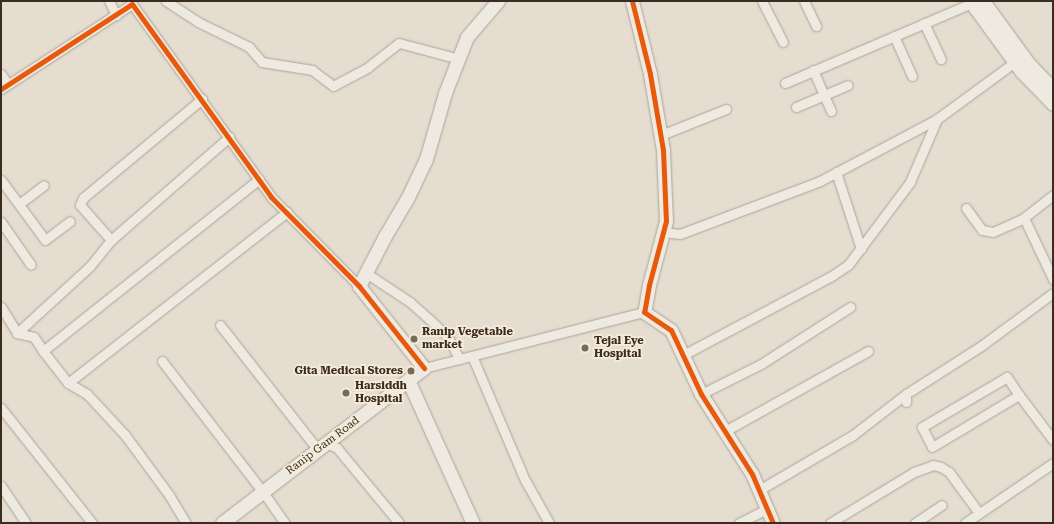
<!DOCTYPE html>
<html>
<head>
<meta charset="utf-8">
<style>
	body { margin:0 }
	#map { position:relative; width:1054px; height:524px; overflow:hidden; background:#e5ded0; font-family:"Roboto Serif",serif }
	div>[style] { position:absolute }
	.roads { filter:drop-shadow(0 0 1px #aba398) drop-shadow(0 0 1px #aba398) }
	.street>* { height:9px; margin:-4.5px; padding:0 4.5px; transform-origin:4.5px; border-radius:4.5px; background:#eee9e1 }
	.secondary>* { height:13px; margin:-6.5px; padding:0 6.5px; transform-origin:6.5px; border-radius:6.5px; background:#eee9e1 }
	.cycleway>* { height:5px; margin:-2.5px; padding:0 2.5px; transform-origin:2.5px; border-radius:2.5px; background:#e8590c }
	.dots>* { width:11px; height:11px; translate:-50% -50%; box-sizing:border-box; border:2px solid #f5ebd7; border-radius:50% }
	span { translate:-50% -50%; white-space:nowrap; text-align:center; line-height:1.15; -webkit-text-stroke:3.5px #f5ebd7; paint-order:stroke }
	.poi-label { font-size:11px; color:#3a2c21; font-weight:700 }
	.left { translate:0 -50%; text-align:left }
	.right { translate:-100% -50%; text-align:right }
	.street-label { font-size:11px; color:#3a2c21 }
	.frame { position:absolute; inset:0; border:2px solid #3a2c21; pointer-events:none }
</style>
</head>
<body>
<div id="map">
	<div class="roads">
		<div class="street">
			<div style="left:109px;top:1px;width:16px;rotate:63deg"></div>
			<div style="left:166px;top:1px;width:38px;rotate:33deg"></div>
			<div style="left:198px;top:22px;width:57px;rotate:26.1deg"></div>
			<div style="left:249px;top:47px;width:20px;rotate:49deg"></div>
			<div style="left:262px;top:62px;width:51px;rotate:9.1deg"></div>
			<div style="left:312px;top:70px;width:26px;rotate:37deg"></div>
			<div style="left:333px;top:86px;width:40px;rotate:-28deg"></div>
			<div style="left:368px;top:67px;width:39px;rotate:-38deg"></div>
			<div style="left:399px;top:43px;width:62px;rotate:14.9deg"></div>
			<div style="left:762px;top:1px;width:46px;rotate:62.9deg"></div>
			<div style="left:804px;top:1px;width:28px;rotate:64deg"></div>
			<div style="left:924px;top:23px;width:40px;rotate:65deg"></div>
			<div style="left:894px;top:36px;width:44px;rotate:65.8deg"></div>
			<div style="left:813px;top:70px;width:45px;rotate:66.3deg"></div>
			<div style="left:1px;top:74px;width:12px;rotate:55deg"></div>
			<div style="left:785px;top:83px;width:203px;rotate:-23.2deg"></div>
			<div style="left:1px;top:89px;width:156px;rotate:-33deg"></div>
			<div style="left:132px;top:4px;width:238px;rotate:54.2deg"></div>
			<div style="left:271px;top:197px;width:125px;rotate:45.3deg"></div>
			<div style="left:796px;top:107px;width:56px;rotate:-22.9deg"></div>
			<div style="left:661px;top:135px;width:70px;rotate:-21.8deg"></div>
			<div style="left:836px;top:172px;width:81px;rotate:72deg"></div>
			<div style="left:1px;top:180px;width:74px;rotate:53.7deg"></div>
			<div style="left:45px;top:240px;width:31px;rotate:-37deg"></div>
			<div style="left:1053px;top:195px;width:37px;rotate:142deg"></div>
			<div style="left:1024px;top:218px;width:68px;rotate:64.6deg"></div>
			<div style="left:19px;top:204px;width:31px;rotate:-37deg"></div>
			<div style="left:966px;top:208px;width:27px;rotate:54deg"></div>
			<div style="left:982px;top:230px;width:11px;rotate:10deg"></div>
			<div style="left:993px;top:232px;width:34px;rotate:-24deg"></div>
			<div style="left:1px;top:222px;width:52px;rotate:55.1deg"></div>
			<div style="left:663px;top:232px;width:17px;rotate:7deg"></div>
			<div style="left:680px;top:234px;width:150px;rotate:-20.7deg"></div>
			<div style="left:820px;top:181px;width:132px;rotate:-27.9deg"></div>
			<div style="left:111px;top:240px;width:47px;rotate:-131.5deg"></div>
			<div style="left:80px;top:205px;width:8px;rotate:-67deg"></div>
			<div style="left:83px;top:198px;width:155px;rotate:-39.8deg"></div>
			<div style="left:366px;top:273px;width:53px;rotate:33.4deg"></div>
			<div style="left:410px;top:302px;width:25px;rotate:42deg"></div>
			<div style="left:429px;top:319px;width:26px;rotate:43deg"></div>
			<div style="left:448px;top:337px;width:25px;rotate:63deg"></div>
			<div style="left:1px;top:307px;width:31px;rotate:58deg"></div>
			<div style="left:17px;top:333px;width:17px;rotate:13deg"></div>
			<div style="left:34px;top:337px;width:17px;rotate:57deg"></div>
			<div style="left:43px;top:351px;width:41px;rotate:52deg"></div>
			<div style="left:68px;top:383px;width:22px;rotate:30deg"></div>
			<div style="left:87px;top:394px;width:56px;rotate:47.2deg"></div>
			<div style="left:125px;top:435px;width:74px;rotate:53.7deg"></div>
			<div style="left:169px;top:495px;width:33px;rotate:59deg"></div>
			<div style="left:220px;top:325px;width:159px;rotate:51.9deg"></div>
			<div style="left:17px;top:333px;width:99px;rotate:-42.5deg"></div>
			<div style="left:90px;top:266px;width:33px;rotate:-51deg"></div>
			<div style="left:111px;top:240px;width:157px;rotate:-41.1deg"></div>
			<div style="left:43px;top:351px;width:276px;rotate:-38.5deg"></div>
			<div style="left:683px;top:355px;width:166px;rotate:-28deg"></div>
			<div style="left:830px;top:277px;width:22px;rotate:-34deg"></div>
			<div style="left:848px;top:265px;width:104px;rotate:-53.2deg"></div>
			<div style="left:910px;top:182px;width:69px;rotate:-66.8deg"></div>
			<div style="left:937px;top:119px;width:97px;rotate:-36.2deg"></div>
			<div style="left:472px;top:356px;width:135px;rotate:66.9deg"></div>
			<div style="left:525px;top:480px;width:49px;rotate:60.8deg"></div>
			<div style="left:162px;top:361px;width:165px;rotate:52.4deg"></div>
			<div style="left:263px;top:492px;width:38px;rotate:55deg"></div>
			<div style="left:424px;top:368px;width:227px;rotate:-14.3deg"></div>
			<div style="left:68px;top:383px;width:278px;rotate:-38deg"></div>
			<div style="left:701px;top:394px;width:67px;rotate:-26.6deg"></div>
			<div style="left:761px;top:364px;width:106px;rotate:-32.6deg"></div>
			<div style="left:1019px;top:395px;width:22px;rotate:-124deg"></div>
			<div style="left:1007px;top:377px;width:99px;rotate:149.5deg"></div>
			<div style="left:922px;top:427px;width:22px;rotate:63deg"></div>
			<div style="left:932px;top:447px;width:101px;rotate:-30.9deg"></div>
			<div style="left:1019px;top:395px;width:56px;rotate:52.9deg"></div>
			<div style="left:906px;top:402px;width:8px;rotate:-90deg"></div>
			<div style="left:906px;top:394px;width:89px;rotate:-32.6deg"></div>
			<div style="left:981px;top:346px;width:89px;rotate:-36.4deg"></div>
			<div style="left:1px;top:408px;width:147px;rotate:51.6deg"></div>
			<div style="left:725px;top:431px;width:164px;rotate:-29.2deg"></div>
			<div style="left:326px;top:443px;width:12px;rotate:24deg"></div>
			<div style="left:337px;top:448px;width:97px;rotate:50.4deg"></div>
			<div style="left:1px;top:486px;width:45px;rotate:56deg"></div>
			<div style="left:759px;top:490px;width:109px;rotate:-30.3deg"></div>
			<div style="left:853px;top:435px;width:67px;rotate:-37.7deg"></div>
			<div style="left:739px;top:523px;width:31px;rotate:-27deg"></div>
			<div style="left:830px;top:523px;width:98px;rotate:-31.3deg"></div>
			<div style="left:914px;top:472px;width:20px;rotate:-20deg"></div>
			<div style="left:933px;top:465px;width:8px;rotate:14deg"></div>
			<div style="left:941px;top:467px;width:9px;rotate:32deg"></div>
			<div style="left:949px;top:472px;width:51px;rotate:53.8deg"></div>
			<div style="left:915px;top:523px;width:32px;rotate:-34deg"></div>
			<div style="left:965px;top:523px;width:107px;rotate:-34.3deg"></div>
		</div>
		<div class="secondary">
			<div style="left:632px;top:1px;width:75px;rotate:76.1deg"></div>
			<div style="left:650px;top:74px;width:77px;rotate:80.3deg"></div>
			<div style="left:663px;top:150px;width:71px;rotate:87.6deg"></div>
			<div style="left:666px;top:221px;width:66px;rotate:104.9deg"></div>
			<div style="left:649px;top:285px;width:27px;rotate:100deg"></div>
			<div style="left:644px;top:312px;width:32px;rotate:34deg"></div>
			<div style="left:671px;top:330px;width:71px;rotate:64.9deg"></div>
			<div style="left:701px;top:394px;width:95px;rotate:57.5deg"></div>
			<div style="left:752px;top:474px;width:53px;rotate:66.8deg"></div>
			<div style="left:970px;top:1px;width:87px;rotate:53.9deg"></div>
			<div style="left:1021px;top:71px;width:46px;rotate:45.9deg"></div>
			<div style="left:983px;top:1px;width:78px;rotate:53.9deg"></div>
			<div style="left:1029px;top:64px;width:35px;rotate:46deg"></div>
			<div style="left:408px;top:380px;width:157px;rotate:65.6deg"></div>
			<div style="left:222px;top:523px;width:255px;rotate:-37.5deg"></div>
			<div style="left:424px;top:368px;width:105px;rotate:-128.4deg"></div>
			<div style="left:359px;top:286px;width:56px;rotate:-62.5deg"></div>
			<div style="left:385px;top:236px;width:45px;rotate:-59.5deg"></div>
			<div style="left:408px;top:197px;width:42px;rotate:-64.7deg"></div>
			<div style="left:426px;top:159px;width:69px;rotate:-73.9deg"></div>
			<div style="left:445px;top:93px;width:60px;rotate:-68.6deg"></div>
			<div style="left:467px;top:37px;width:48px;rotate:-49.3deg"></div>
		</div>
	</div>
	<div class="cycleway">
		<div style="left:632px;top:1px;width:75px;rotate:76.1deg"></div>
		<div style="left:650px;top:74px;width:77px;rotate:80.3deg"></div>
		<div style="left:663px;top:150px;width:71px;rotate:87.6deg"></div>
		<div style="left:666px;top:221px;width:66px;rotate:104.9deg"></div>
		<div style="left:649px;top:285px;width:27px;rotate:100deg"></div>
		<div style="left:644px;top:312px;width:32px;rotate:34deg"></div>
		<div style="left:671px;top:330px;width:71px;rotate:64.9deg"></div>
		<div style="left:701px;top:394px;width:95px;rotate:57.5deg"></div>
		<div style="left:752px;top:474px;width:53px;rotate:66.8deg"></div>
		<div style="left:1px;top:89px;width:156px;rotate:-33deg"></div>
		<div style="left:132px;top:4px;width:238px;rotate:54.2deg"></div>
		<div style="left:271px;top:197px;width:125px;rotate:45.3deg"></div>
		<div style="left:359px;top:286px;width:105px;rotate:51.6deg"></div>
	</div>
	<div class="dots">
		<div style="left:414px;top:339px;background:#766a5e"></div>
		<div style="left:585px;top:348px;background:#766a5e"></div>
		<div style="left:411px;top:371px;background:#766a5e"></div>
		<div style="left:346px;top:393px;background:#766a5e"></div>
	</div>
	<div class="poi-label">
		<span class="left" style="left:422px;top:339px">Ranip Vegetable<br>market</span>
		<span class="left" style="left:594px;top:348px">Tejal Eye<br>Hospital</span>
		<span class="right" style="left:403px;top:371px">Gita Medical Stores</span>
		<span class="left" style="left:355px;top:393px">Harsiddh<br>Hospital</span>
	</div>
	<div class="street-label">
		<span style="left:323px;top:446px;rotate:-37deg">Ranip Gam Road</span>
	</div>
	<div class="frame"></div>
</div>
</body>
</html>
